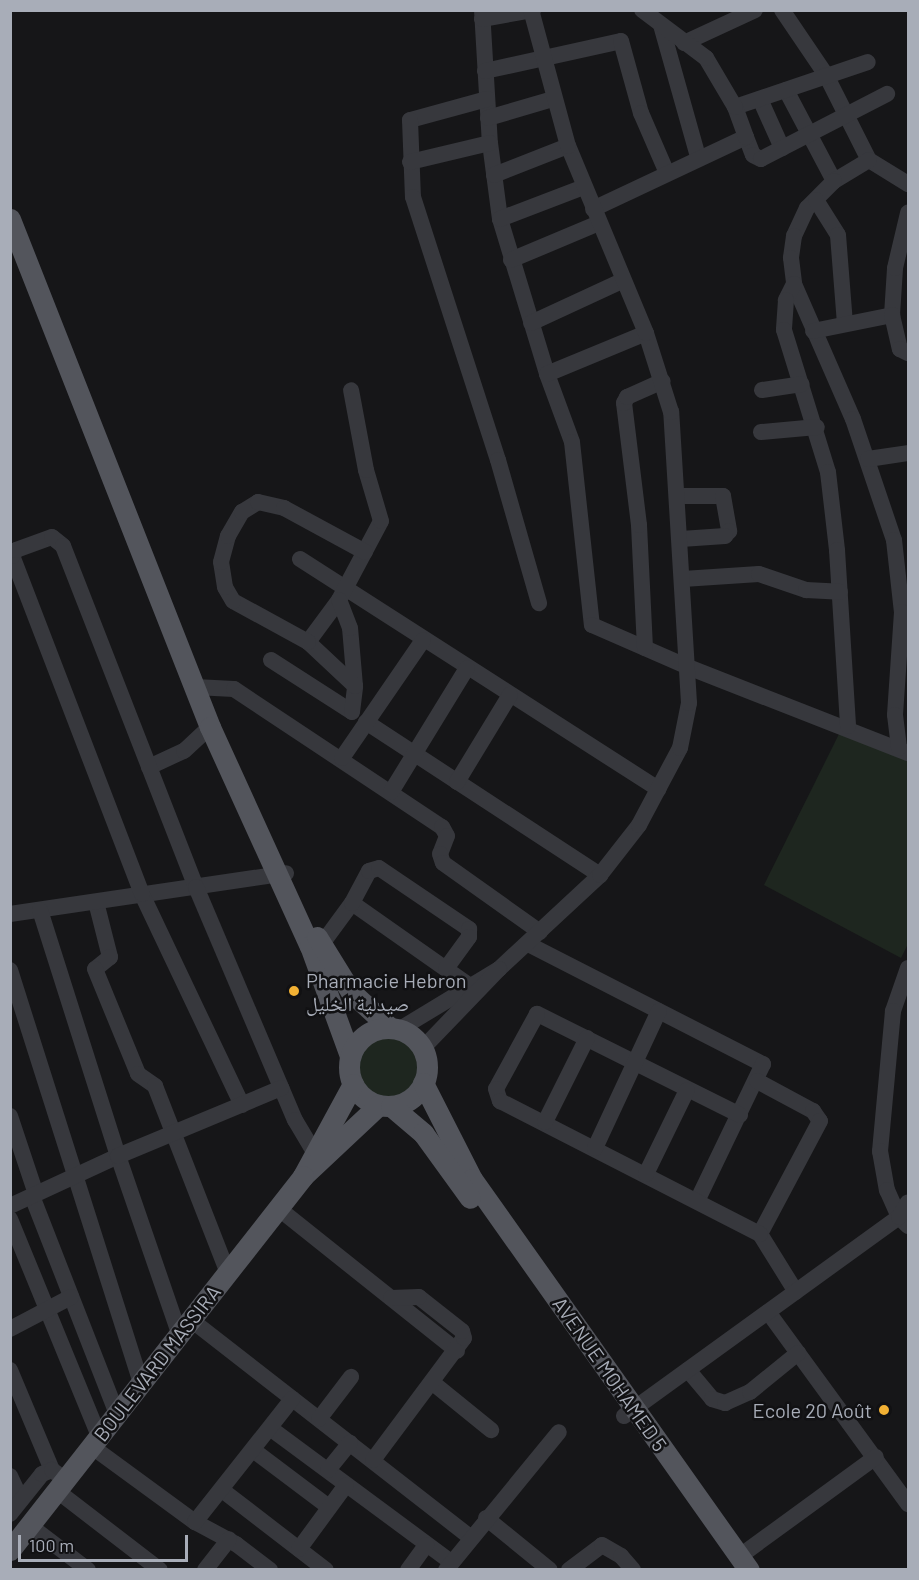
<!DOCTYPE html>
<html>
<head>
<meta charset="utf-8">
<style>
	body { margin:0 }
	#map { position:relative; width:919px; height:1580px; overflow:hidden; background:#161618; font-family:Barlow,"Noto Naskh Arabic",sans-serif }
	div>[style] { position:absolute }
	.green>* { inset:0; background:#1e261f }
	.round { border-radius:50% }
	.minor>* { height:16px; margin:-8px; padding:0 8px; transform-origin:8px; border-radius:8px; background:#37383d }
	.major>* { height:21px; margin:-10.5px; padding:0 10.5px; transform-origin:10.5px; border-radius:10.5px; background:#53555c }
	.major>.ring { margin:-10.5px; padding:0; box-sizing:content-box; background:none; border:21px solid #53555c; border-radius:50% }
	.dots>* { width:16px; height:16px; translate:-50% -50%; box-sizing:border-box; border:3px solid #111113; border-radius:50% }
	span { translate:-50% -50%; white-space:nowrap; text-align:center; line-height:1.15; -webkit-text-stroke:5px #111113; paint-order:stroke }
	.poi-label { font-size:20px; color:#a8adb8 }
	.left { translate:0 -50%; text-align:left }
	.right { translate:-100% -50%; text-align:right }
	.street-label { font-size:20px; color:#a8adb8 }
	.frame { position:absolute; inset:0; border:12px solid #a8adb8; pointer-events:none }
	.scale { position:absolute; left:18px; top:1535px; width:170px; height:27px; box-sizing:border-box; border:3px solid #a8adb8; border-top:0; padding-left:8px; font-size:18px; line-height:21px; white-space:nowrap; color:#a8adb8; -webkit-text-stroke:4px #111113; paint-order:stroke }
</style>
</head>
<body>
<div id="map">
	<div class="green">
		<div style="clip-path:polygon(840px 732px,908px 761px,908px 944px,901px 958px,764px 885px)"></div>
		<div class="round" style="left:357px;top:1035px;width:62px;height:62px"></div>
	</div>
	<div class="minor">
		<div style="left:482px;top:10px;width:133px;rotate:86.6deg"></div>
		<div style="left:490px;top:143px;width:77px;rotate:82.5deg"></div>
		<div style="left:500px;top:219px;width:162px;rotate:73.1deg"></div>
		<div style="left:547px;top:374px;width:72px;rotate:69.8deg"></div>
		<div style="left:572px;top:442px;width:184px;rotate:83.8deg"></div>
		<div style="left:592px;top:625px;width:105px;rotate:23.6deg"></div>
		<div style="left:688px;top:667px;width:236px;rotate:21.4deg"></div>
		<div style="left:782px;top:10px;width:78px;rotate:55.9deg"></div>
		<div style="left:826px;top:75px;width:95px;rotate:63.2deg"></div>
		<div style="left:869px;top:160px;width:46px;rotate:31.6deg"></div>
		<div style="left:482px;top:19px;width:52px;rotate:-10deg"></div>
		<div style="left:661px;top:25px;width:137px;rotate:74.3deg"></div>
		<div style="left:684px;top:43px;width:78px;rotate:-24.9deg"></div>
		<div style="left:485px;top:71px;width:139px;rotate:-12.4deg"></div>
		<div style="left:621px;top:41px;width:75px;rotate:74.5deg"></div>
		<div style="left:641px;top:113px;width:65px;rotate:66.6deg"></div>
		<div style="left:786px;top:90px;width:103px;rotate:62.2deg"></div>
		<div style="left:487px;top:99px;width:80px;rotate:164.7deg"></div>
		<div style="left:410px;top:120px;width:77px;rotate:87.8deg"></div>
		<div style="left:413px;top:197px;width:276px;rotate:72.1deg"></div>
		<div style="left:498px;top:460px;width:149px;rotate:74deg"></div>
		<div style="left:760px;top:99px;width:54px;rotate:65.8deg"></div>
		<div style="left:735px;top:107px;width:140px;rotate:-18.7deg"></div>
		<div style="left:488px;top:118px;width:68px;rotate:-16.3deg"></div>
		<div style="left:746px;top:137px;width:19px;rotate:69deg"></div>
		<div style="left:753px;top:155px;width:9px;rotate:27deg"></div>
		<div style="left:761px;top:159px;width:142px;rotate:-27.3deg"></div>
		<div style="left:869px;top:160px;width:41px;rotate:149deg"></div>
		<div style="left:834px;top:181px;width:38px;rotate:135deg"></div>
		<div style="left:807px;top:208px;width:31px;rotate:115deg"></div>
		<div style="left:794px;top:236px;width:22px;rotate:98deg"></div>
		<div style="left:791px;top:258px;width:26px;rotate:83deg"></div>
		<div style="left:794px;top:284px;width:147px;rotate:66.4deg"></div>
		<div style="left:853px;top:419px;width:128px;rotate:71.3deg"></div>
		<div style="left:894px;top:540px;width:72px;rotate:83.7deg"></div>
		<div style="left:902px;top:612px;width:103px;rotate:93.9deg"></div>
		<div style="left:895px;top:715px;width:33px;rotate:83deg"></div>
		<div style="left:410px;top:162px;width:82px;rotate:-13.4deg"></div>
		<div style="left:494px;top:175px;width:79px;rotate:-21.4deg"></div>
		<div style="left:816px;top:200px;width:41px;rotate:57.8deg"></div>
		<div style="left:838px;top:235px;width:88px;rotate:85.5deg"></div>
		<div style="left:593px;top:209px;width:169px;rotate:-25.2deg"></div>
		<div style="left:746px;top:137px;width:32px;rotate:-110deg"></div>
		<div style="left:735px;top:107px;width:57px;rotate:-120.6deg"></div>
		<div style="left:706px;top:58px;width:80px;rotate:-143.1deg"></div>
		<div style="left:500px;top:219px;width:90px;rotate:-20.9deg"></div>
		<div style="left:511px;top:260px;width:95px;rotate:-22.8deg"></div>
		<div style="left:794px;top:284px;width:18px;rotate:117deg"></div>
		<div style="left:786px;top:300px;width:30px;rotate:94deg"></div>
		<div style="left:784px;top:330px;width:149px;rotate:72.8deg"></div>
		<div style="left:828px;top:472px;width:79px;rotate:83.4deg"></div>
		<div style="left:837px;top:550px;width:176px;rotate:86.4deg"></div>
		<div style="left:892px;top:315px;width:47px;rotate:-86.3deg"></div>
		<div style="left:895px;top:268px;width:57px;rotate:-76.7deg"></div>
		<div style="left:531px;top:323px;width:100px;rotate:-24.8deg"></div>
		<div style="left:813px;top:331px;width:81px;rotate:-11.4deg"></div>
		<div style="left:892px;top:315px;width:35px;rotate:77deg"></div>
		<div style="left:900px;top:349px;width:9px;rotate:27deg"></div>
		<div style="left:547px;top:374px;width:107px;rotate:-22.5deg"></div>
		<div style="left:762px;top:390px;width:40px;rotate:-8.5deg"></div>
		<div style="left:761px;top:432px;width:56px;rotate:-5.1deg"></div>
		<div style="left:868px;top:459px;width:40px;rotate:-8.5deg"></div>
		<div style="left:678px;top:496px;width:45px"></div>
		<div style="left:723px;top:496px;width:36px;rotate:80deg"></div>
		<div style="left:729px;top:531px;width:6px;rotate:129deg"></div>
		<div style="left:725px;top:536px;width:44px;rotate:176.1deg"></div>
		<div style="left:300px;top:559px;width:426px;rotate:32.7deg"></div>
		<div style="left:683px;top:579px;width:76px;rotate:-3.8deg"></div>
		<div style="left:759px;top:574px;width:50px;rotate:18.8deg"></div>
		<div style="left:806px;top:590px;width:34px;rotate:3deg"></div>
		<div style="left:308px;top:642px;width:52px;rotate:-53.6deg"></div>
		<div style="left:339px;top:600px;width:89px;rotate:-62deg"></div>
		<div style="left:381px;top:521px;width:53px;rotate:-106.4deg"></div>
		<div style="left:366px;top:470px;width:81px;rotate:-100.6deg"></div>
		<div style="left:645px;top:648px;width:123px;rotate:-92.8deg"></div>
		<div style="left:639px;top:525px;width:123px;rotate:-97deg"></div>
		<div style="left:624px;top:403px;width:7px;rotate:-63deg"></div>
		<div style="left:627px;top:397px;width:39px;rotate:-24deg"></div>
		<div style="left:271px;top:660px;width:96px;rotate:32.7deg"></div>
		<div style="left:352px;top:712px;width:26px;rotate:-83deg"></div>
		<div style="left:355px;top:686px;width:58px;rotate:-94.9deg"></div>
		<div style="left:350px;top:628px;width:30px;rotate:-111deg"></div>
		<div style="left:355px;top:686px;width:64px;rotate:-136.9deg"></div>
		<div style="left:308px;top:642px;width:85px;rotate:-151.3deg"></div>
		<div style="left:233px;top:601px;width:16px;rotate:-120deg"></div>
		<div style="left:225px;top:587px;width:25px;rotate:-99deg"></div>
		<div style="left:221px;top:562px;width:27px;rotate:-75deg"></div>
		<div style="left:228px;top:536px;width:28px;rotate:-60deg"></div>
		<div style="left:242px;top:512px;width:19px;rotate:-32deg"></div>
		<div style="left:258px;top:502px;width:27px;rotate:13deg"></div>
		<div style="left:284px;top:508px;width:92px;rotate:28.5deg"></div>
		<div style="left:195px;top:687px;width:39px;rotate:3deg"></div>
		<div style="left:234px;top:689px;width:250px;rotate:33.6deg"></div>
		<div style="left:442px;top:827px;width:10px;rotate:61deg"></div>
		<div style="left:447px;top:836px;width:19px;rotate:111deg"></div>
		<div style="left:440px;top:854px;width:9px;rotate:72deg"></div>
		<div style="left:443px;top:863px;width:119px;rotate:35.4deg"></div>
		<div style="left:366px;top:722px;width:280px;rotate:33.2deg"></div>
		<div style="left:342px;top:758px;width:143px;rotate:-55.5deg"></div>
		<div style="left:149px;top:767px;width:38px;rotate:-25deg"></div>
		<div style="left:184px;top:751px;width:35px;rotate:-43deg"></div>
		<div style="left:457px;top:782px;width:102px;rotate:-58.7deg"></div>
		<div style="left:391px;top:792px;width:145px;rotate:-58.5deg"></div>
		<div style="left:96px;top:902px;width:57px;rotate:75.7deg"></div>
		<div style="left:110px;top:957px;width:19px;rotate:141deg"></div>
		<div style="left:95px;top:969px;width:113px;rotate:67.7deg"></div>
		<div style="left:138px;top:1074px;width:21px;rotate:35deg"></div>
		<div style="left:155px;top:1086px;width:201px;rotate:68.7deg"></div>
		<div style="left:352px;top:903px;width:153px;rotate:35.1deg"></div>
		<div style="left:10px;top:914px;width:279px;rotate:-8.4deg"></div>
		<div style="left:528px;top:944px;width:264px;rotate:27.1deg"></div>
		<div style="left:763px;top:1064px;width:152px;rotate:115.7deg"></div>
		<div style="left:316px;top:952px;width:61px;rotate:-53.7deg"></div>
		<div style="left:352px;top:903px;width:36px;rotate:-62deg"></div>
		<div style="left:369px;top:871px;width:10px;rotate:-17deg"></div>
		<div style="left:379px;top:868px;width:109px;rotate:34.1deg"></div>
		<div style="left:469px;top:929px;width:8px;rotate:90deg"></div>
		<div style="left:469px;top:937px;width:39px;rotate:126deg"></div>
		<div style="left:908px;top:968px;width:46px;rotate:109.2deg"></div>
		<div style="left:893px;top:1011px;width:141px;rotate:95.3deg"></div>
		<div style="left:880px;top:1151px;width:40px;rotate:80deg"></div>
		<div style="left:887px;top:1190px;width:30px;rotate:66deg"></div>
		<div style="left:899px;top:1217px;width:13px;rotate:45deg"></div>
		<div style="left:499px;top:969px;width:138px;rotate:-42.9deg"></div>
		<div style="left:600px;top:875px;width:63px;rotate:-52deg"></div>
		<div style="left:639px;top:825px;width:87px;rotate:-62deg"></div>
		<div style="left:680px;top:748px;width:46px;rotate:-78.7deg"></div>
		<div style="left:689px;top:703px;width:292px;rotate:-93.5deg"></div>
		<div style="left:671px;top:412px;width:83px;rotate:-107.6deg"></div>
		<div style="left:646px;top:333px;width:203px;rotate:-112.6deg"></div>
		<div style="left:568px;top:146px;width:141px;rotate:-105.2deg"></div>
		<div style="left:10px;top:970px;width:433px;rotate:72.4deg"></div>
		<div style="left:400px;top:1029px;width:116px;rotate:-31.2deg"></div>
		<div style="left:499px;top:969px;width:110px;rotate:133.9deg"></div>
		<div style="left:757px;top:1081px;width:64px;rotate:28.2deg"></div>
		<div style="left:813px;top:1111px;width:12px;rotate:55deg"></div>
		<div style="left:820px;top:1121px;width:128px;rotate:118deg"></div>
		<div style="left:760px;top:1234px;width:68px;rotate:58.2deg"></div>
		<div style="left:242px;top:1105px;width:233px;rotate:-115.4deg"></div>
		<div style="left:142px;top:894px;width:362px;rotate:-111deg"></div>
		<div style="left:12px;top:556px;width:7px;rotate:-56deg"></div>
		<div style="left:16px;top:550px;width:38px;rotate:-20deg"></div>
		<div style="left:52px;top:537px;width:14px;rotate:39deg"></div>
		<div style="left:63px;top:546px;width:366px;rotate:68.7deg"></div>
		<div style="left:196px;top:887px;width:253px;rotate:67deg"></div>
		<div style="left:295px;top:1120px;width:49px;rotate:59.2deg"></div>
		<div style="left:740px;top:1115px;width:227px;rotate:-153.5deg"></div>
		<div style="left:537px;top:1014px;width:85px;rotate:118.7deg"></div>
		<div style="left:496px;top:1089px;width:13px;rotate:72deg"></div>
		<div style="left:500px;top:1101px;width:292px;rotate:27.1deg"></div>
		<div style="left:10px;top:1116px;width:82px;rotate:71.6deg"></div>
		<div style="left:545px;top:1122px;width:94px;rotate:-63.4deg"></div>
		<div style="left:595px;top:1148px;width:151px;rotate:-65deg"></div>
		<div style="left:646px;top:1174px;width:93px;rotate:-64deg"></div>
		<div style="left:32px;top:1196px;width:234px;rotate:68.7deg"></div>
		<div style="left:10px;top:1206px;width:119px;rotate:-24.8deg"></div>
		<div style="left:118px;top:1156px;width:258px;rotate:-107.6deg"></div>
		<div style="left:278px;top:1208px;width:229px;rotate:38.6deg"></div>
		<div style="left:10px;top:1219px;width:235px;rotate:67.7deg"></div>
		<div style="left:768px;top:1312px;width:238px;rotate:53.9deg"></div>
		<div style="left:190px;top:1319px;width:355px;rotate:37.9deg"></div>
		<div style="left:10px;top:1329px;width:69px;rotate:-27.7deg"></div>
		<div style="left:179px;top:1333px;width:187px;rotate:-109deg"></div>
		<div style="left:118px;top:1156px;width:177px;rotate:-22.6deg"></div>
		<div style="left:10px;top:1370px;width:108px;rotate:67.2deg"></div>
		<div style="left:688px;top:1370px;width:38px;rotate:50deg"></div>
		<div style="left:712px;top:1399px;width:14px;rotate:17deg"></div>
		<div style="left:725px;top:1403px;width:27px;rotate:-24deg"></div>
		<div style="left:750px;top:1392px;width:62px;rotate:-39.1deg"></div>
		<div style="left:433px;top:1383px;width:75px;rotate:39deg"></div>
		<div style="left:624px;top:1416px;width:339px;rotate:-35.9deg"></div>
		<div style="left:899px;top:1217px;width:17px;rotate:-59deg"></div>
		<div style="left:319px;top:1419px;width:53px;rotate:-52.7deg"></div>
		<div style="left:270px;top:1428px;width:225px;rotate:36.5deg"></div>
		<div style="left:91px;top:1446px;width:129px;rotate:36.2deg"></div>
		<div style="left:195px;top:1522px;width:47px;rotate:28.2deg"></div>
		<div style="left:236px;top:1544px;width:43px;rotate:37.4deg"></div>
		<div style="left:253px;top:1450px;width:95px;rotate:36.9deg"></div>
		<div style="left:373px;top:1460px;width:152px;rotate:-53.3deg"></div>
		<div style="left:464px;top:1338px;width:7px;rotate:-106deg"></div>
		<div style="left:462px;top:1331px;width:55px;rotate:-141.7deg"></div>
		<div style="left:419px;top:1297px;width:28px;rotate:178deg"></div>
		<div style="left:328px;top:1470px;width:35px;rotate:-51deg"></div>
		<div style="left:10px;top:1476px;width:26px;rotate:65deg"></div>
		<div style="left:56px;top:1490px;width:131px;rotate:37.6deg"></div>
		<div style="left:222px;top:1490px;width:131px;rotate:37.6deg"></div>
		<div style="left:10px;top:1514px;width:51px;rotate:-51.3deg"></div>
		<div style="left:42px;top:1474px;width:11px;rotate:-22deg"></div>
		<div style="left:52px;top:1470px;width:9px;rotate:36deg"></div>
		<div style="left:486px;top:1518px;width:82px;rotate:39.1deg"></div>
		<div style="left:195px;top:1522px;width:157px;rotate:-51.7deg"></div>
		<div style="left:29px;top:1525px;width:74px;rotate:37.3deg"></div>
		<div style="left:299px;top:1549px;width:79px;rotate:-53.7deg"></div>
		<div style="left:740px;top:1556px;width:168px;rotate:-36.1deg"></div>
		<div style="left:205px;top:1570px;width:39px;rotate:-52deg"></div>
		<div style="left:408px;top:1570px;width:31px;rotate:-54deg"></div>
		<div style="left:446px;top:1570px;width:178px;rotate:-50.7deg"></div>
		<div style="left:569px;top:1570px;width:41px;rotate:-37.1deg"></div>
		<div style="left:602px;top:1545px;width:22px;rotate:30deg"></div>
		<div style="left:621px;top:1556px;width:18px;rotate:49deg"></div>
	</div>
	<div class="major">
		<div style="left:10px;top:219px;width:546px;rotate:68.51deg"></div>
		<div style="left:210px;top:727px;width:241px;rotate:65.5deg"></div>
		<div style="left:310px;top:946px;width:117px;rotate:70deg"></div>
		<div style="left:317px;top:937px;width:65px;rotate:58.3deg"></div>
		<div style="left:351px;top:992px;width:52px;rotate:42.6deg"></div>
		<div class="ring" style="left:349px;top:1028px;width:57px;height:57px"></div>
		<div style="left:423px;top:1083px;width:108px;rotate:63deg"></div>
		<div style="left:472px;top:1179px;width:479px;rotate:54.7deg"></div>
		<div style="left:353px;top:1084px;width:105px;rotate:118.5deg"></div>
		<div style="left:303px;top:1176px;width:104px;rotate:-43.1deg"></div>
		<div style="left:391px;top:1106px;width:42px;rotate:40.2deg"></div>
		<div style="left:423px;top:1133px;width:80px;rotate:54.1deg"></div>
		<div style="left:10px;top:1550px;width:475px;rotate:-51.9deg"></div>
	</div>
	<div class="dots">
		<div style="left:294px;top:991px;background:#f2b134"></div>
		<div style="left:884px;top:1410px;background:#f2b134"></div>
	</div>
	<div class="poi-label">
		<span class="left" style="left:306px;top:992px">Pharmacie Hebron<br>صيدلية الخليل</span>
		<span class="right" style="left:872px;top:1410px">Ecole 20 Août</span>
	</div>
	<div class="street-label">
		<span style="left:157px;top:1363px;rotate:-52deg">BOULEVARD MASSIRA</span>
		<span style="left:610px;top:1374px;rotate:55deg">AVENUE MOHAMED 5</span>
	</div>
	<div class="frame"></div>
	<div class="scale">100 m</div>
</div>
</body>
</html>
